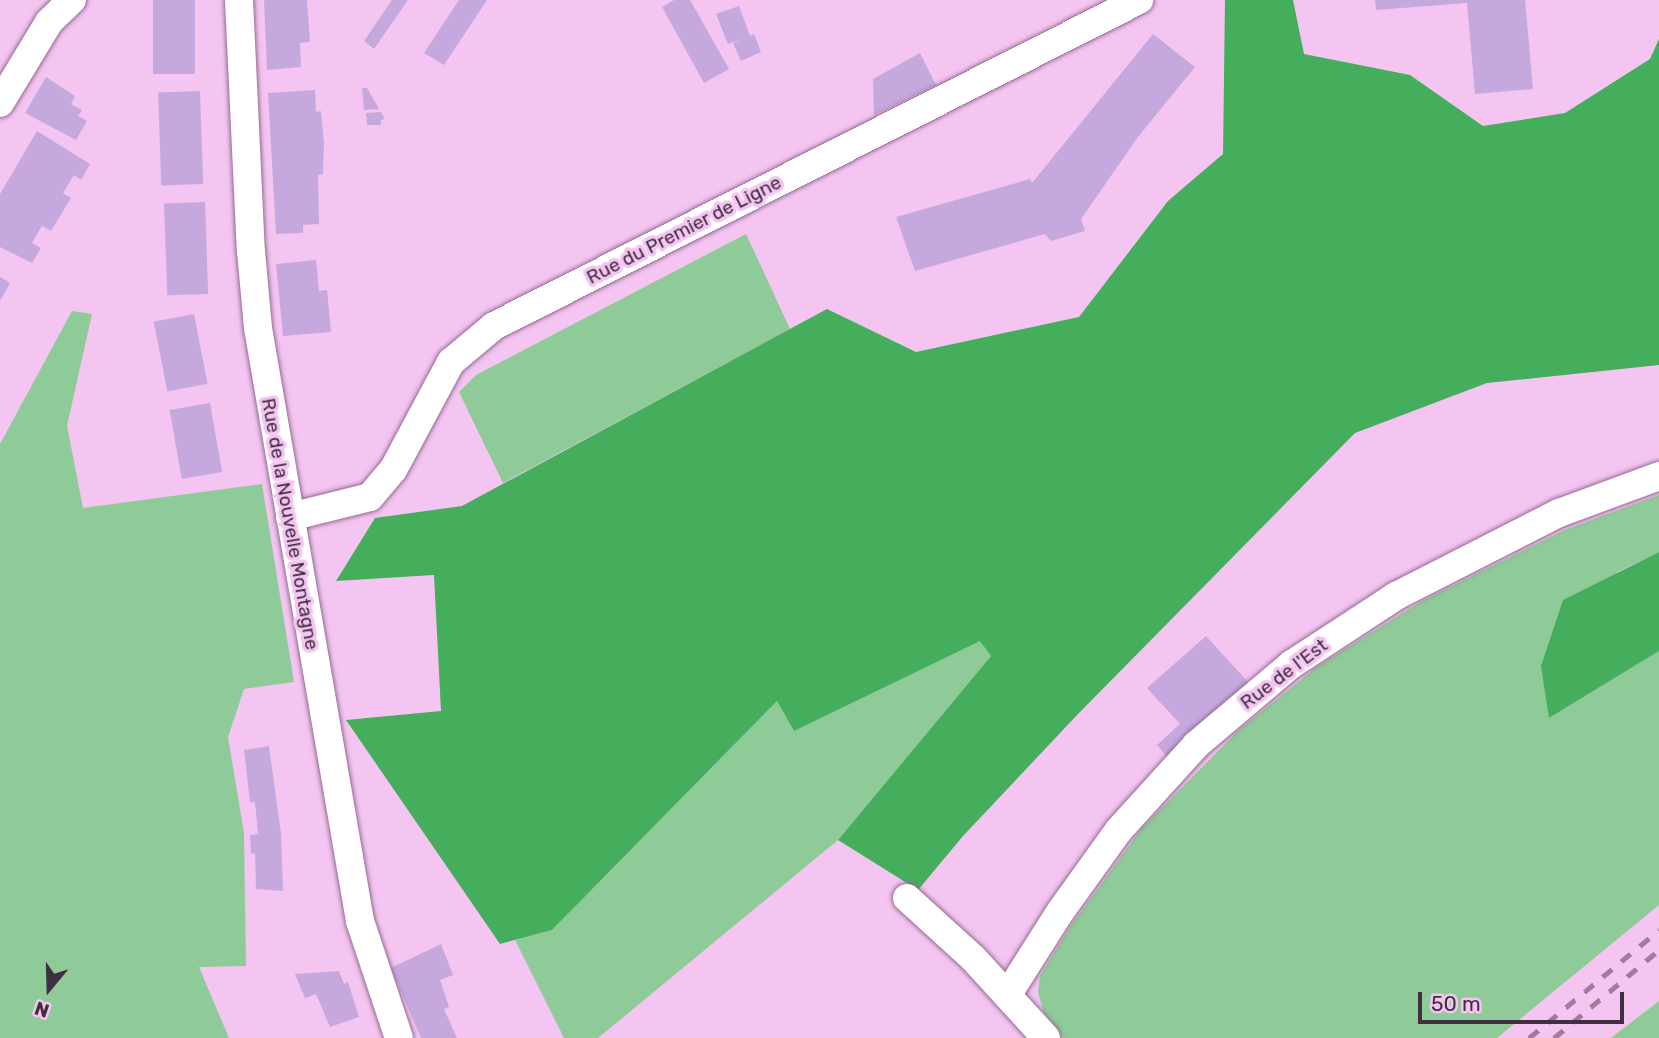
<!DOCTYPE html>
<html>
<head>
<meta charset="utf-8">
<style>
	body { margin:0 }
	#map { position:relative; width:1659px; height:1038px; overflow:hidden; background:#f4c5f1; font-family:Rubik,sans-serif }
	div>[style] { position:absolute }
	.green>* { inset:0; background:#8fcb98 }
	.forest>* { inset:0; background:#44ae5c }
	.building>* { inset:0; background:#c5a9de; transform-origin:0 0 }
	.roads { filter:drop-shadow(0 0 2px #956a93) drop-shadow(0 0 2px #956a93) }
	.minor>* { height:28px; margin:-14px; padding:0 14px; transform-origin:14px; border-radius:14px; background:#fff }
	.rail>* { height:5px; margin-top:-2.5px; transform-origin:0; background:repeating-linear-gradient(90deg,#9e7c9c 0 12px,transparent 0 24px) }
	span { translate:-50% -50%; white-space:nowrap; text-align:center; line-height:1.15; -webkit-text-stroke:7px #f4c5f1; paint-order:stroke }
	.street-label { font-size:19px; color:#412e40 }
	.north { position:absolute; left:14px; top:954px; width:70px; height:70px; -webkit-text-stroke:5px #f4c5f1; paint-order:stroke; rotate:199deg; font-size:19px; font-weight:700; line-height:28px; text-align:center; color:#412e40 }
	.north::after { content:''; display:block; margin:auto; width:24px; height:32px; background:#412e40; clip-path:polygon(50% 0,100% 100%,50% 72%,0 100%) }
	.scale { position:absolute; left:1418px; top:992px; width:206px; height:32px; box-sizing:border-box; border:4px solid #412e40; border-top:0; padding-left:9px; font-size:21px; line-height:24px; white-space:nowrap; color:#412e40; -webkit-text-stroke:5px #f4c5f1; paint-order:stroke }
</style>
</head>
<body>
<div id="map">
	<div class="green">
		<div style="clip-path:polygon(746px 234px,790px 329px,503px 483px,459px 392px,476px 375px)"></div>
		<div style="clip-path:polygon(72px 311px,92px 314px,67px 426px,83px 508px,262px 484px,294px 682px,244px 689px,228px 737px,244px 833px,246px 966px,199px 967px,229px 1038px,0 1038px,0 444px)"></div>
		<div style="clip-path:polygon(1659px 495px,1659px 552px,1617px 572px,1549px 718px,1659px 651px,1659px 905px,1497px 1038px,1063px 1038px,1043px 1011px,1038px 992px,1040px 976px,1070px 927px,1142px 828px,1239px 730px,1318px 666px,1422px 601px,1565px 530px)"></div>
		<div style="clip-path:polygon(980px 640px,991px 656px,838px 840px,598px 1038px,564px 1038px,515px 940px,552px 930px,777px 701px,794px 731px)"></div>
		<div style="clip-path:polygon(1659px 1001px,1659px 1038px,1611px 1038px)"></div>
	</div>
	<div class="forest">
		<div style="clip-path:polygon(1225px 0,1293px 0,1304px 54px,1410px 75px,1483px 126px,1565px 113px,1650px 59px,1659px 39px,1659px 365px,1487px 383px,1355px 433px,1078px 714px,963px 836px,918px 890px,838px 840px,991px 656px,980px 641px,794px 731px,777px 701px,552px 930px,500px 944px,346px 720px,441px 711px,434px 575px,336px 581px,375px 518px,462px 506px,827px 309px,916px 352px,1079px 317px,1168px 201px,1223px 154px)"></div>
		<div style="clip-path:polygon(1659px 552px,1659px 651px,1549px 718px,1541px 666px,1563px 600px)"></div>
	</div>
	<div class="building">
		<div style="left:153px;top:0;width:42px;height:74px"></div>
		<div style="clip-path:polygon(264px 0,307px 0,310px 42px,300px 43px,301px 67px,267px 70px)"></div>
		<div style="clip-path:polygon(392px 0,408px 0,374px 49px,364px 41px)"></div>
		<div style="clip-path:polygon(459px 0,487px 0,444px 65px,424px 53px)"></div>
		<div style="clip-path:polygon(674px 0,690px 0,729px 69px,704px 83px,662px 7px)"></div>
		<div style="clip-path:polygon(1375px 0,1525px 0,1533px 89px,1475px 94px,1467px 3px,1376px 10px)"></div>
		<div style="clip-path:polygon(739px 6px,750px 36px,754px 34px,761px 52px,741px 61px,733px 43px,742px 39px,728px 44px,716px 14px)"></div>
		<div style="clip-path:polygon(1153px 34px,1195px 67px,1138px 137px,1081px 219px,1085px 231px,1051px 241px,1045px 234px,915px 271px,896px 217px,1030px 179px,1032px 183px)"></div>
		<div style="clip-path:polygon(920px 53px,936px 85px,874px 115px,873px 79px)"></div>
		<div style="clip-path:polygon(46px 77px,75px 96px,71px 104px,82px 110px,78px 116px,87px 121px,76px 140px,25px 113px)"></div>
		<div style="clip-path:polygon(362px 88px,367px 88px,379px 109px,364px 110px)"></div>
		<div style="clip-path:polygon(315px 90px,316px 112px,321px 111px,324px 144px,323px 174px,318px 175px,319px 224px,303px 225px,303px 233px,276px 234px,268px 93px)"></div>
		<div style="left:200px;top:91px;width:93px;height:42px;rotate:88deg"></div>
		<div style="clip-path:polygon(381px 112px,385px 119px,381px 120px,381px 125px,367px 125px,366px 113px)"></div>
		<div style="clip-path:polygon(37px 131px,90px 164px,81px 180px,74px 175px,63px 193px,71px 198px,51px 231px,42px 226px,37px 234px,32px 243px,41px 248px,32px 263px,0 247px,0 194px)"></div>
		<div style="left:205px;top:202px;width:92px;height:41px;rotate:88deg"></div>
		<div style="clip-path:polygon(316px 260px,319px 291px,327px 290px,331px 332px,283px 336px,276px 264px)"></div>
		<div style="clip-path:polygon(0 277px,10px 283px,0 301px)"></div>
		<div style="left:194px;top:314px;width:71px;height:41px;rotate:79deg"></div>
		<div style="left:210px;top:403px;width:70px;height:41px;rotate:80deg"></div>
		<div style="clip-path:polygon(1206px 636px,1249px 683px,1167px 757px,1157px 745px,1180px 724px,1147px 688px)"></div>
		<div style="clip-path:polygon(269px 746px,281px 834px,283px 891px,256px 889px,255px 853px,251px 854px,250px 835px,258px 834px,255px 802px,250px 802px,244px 750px)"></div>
		<div style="clip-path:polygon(441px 944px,453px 975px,440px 980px,449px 1007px,444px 1009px,457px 1038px,421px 1038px,391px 968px)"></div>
		<div style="clip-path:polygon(339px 971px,344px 984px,348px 982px,359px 1017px,330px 1027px,316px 994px,305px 998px,295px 974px)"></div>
	</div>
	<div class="roads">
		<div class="minor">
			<div style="left:239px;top:0;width:251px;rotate:87.3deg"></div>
			<div style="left:251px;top:251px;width:77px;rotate:84.8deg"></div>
			<div style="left:258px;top:328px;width:602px;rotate:80.24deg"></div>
			<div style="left:360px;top:921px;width:123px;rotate:71.6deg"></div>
			<div style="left:0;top:103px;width:95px;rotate:-58.8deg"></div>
			<div style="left:49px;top:22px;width:32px;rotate:-44deg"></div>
			<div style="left:290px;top:517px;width:82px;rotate:-14deg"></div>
			<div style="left:370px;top:497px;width:35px;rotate:-50deg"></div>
			<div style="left:393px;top:470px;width:123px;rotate:-61.8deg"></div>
			<div style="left:451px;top:362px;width:56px;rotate:-39.9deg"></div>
			<div style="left:494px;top:326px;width:723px;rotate:-26.81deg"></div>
			<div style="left:907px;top:898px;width:89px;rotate:42.3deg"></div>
			<div style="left:973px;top:958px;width:108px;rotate:47.6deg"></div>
			<div style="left:1008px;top:994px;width:97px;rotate:-57.6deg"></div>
			<div style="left:1060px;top:912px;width:101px;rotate:-54.3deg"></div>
			<div style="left:1119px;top:830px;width:115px;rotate:-47.8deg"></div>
			<div style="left:1196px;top:745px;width:126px;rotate:-40.2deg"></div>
			<div style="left:1292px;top:664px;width:124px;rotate:-33.2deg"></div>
			<div style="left:1396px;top:596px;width:183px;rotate:-27deg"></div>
			<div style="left:1559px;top:513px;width:107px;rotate:-20.3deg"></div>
		</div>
	</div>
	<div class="rail">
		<div style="left:1529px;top:1038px;width:169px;rotate:-39.7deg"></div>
		<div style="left:1554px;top:1038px;width:137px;rotate:-40deg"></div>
	</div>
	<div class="street-label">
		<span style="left:684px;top:230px;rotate:-27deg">Rue du Premier de Ligne</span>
		<span style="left:290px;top:524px;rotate:80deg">Rue de la Nouvelle Montagne</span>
		<span style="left:1284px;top:674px;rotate:-37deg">Rue de l'Est</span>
	</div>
	<div class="north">N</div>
	<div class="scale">50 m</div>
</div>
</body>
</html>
